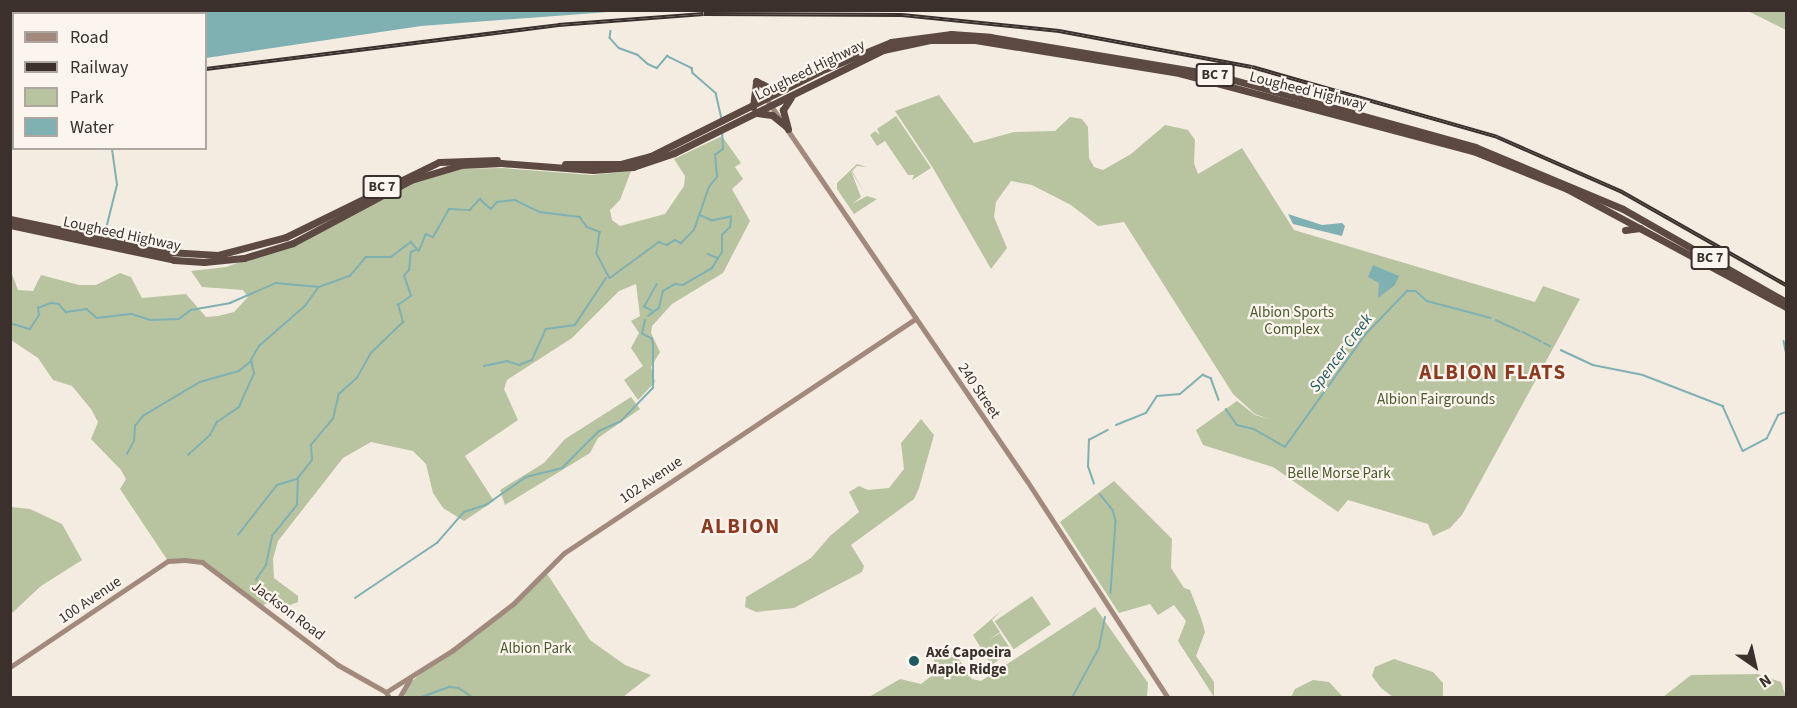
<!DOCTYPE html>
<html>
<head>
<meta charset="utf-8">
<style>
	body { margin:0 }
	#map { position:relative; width:1797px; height:708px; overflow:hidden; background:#f4ebe1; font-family:"Source Sans 3",sans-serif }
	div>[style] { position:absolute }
	.green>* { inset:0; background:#b8c4a0; transform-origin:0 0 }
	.water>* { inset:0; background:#7fb0b2 }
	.stream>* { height:1.5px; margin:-0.75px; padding:0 0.75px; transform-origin:0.75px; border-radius:0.75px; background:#7fb0b2 }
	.secondary>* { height:5px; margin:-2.5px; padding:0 2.5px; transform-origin:2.5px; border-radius:2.5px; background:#a18a7d }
	.highway>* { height:7px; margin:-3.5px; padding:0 3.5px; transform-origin:3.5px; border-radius:3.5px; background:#5c4a42 }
	.rail>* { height:4px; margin-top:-2px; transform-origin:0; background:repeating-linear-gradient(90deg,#fbf5ee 0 4.5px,#3b302b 0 9px); box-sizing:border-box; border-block:2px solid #3b302b }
	.dots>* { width:16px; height:16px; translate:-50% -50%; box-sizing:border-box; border:3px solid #fbf5ee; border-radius:50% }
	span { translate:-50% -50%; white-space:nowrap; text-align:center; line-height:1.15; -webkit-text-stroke:4.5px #fbf5ee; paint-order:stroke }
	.shield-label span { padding:2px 4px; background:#fbf5ee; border:2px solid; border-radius:4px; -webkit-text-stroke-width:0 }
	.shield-label { font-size:14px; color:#3b302b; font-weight:700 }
	.street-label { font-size:15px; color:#3b302b }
	.park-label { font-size:15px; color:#4a5a2e }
	.poi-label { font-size:15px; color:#3b302b; font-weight:700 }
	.left { translate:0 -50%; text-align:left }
	.water-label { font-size:16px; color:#1f5a5e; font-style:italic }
	.district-label { font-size:21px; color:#8c3b22; font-weight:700; letter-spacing:1.5px }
	.frame { position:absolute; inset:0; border:12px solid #3b302b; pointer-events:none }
	.legend { position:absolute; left:12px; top:12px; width:195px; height:138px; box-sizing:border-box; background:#fbf5ee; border:2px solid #aea6a0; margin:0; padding:8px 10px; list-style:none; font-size:18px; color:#3b302b }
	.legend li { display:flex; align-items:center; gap:12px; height:30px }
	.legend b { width:30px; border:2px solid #aea6a0 }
	.north { position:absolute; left:1725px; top:636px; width:60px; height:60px; -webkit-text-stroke:4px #fbf5ee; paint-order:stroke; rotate:146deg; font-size:16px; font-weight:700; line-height:24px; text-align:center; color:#3b302b }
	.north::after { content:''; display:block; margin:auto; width:21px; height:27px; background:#3b302b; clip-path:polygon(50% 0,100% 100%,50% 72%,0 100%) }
</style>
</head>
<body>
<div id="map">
	<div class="green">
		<div style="clip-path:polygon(1748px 11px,1786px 11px,1786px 30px)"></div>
		<div style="clip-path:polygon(939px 95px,974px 143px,1014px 132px,1055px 131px,1070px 117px,1082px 119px,1088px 127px,1089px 158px,1094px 167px,1103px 170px,1131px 154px,1165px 125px,1188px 130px,1195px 140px,1194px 163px,1198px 174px,1242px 148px,1294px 230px,1535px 302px,1543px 286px,1580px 299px,1462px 515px,1450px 528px,1433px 536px,1428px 524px,1348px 500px,1338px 512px,1273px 467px,1203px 445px,1196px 430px,1237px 401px,1255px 415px,1269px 419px,1255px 414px,1233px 394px,1124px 222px,1098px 226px,1071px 205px,1032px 185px,1011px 181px,996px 202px,994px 217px,1007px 248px,991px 269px,933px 168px,895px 111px)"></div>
		<div style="clip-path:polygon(896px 116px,931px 168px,912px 180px,914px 175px,908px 175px,885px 141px,877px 146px,870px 135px,875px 131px,880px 135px,877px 129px)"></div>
		<div style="clip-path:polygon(722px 136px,741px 163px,735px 167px,743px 179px,732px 189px,750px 221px,723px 273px,672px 304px,652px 326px,651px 333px,660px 352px,651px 367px,655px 382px,638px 400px,624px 380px,643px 366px,631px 348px,639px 333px,631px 321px,640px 316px,636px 284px,619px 291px,572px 338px,507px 380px,504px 389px,518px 420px,465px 456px,494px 501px,464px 521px,443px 508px,433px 493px,426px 464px,413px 451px,371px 442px,343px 458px,278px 541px,273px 559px,274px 578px,298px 596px,298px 602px,290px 605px,272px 600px,262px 606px,202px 562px,168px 561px,120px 489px,126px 479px,121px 470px,91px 439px,98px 422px,91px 409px,72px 386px,53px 380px,38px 358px,11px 340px,10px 269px,18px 290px,33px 291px,41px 275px,79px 285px,96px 285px,120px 273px,131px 277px,142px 298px,186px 294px,206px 317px,218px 316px,234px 312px,248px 297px,243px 290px,202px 287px,191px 271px,226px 267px,293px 243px,412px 183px,462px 169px,502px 168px,592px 175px,631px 171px,620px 200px,610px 210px,612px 220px,620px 226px,665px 214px,684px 186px,685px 176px,674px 159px)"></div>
		<div style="clip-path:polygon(857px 164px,867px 167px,857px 166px,852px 171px,864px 192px,851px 171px,861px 197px,852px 204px,867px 196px,877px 199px,854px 214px,837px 189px,837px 183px)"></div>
		<div style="clip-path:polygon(631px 397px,640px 409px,598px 438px,590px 453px,505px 505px,500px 490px,544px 463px,565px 439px)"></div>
		<div style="clip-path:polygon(921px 419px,934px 435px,919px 488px,914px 499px,851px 545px,864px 566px,862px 572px,794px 608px,756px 612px,745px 607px,746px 597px,811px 558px,830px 536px,859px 512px,849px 492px,859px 486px,868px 490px,889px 488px,904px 469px,901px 443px)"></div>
		<div style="clip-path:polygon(1114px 481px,1172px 539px,1171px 568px,1184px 588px,1190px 590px,1201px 618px,1205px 632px,1196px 656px,1214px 682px,1214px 697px,1178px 641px,1186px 621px,1174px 605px,1158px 615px,1150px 604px,1119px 613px,1060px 522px)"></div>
		<div style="clip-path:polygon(11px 507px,30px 509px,62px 524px,82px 560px,41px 586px,11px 614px)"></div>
		<div style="clip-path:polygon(546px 572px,590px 640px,625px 665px,651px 675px,623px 697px,404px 698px,407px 686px,420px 674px,516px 604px)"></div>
		<div style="left:1032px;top:596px;width:34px;height:45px;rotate:56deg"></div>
		<div style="clip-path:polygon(1095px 607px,1148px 683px,1147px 697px,869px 697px,900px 679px,921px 684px,934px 674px,934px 656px,945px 648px,952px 649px,972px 679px,981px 681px)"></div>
		<div style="clip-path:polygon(1002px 610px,992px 620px,1000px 632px,987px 641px,1000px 633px,1012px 651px,991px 665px,973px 635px)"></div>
		<div style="clip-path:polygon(1394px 659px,1433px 672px,1443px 683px,1443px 697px,1393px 697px,1381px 688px,1372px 676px,1375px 667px)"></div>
		<div style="clip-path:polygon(1758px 674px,1781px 682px,1786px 697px,1663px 697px,1691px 675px)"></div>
		<div style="clip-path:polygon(1313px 680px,1329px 682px,1343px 697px,1291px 697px,1295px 689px)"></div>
	</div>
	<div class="water">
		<div style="clip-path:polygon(10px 11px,11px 10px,622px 11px,421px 26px,206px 58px,206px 14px,14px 14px,11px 75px)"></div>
		<div style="clip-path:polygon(1288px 214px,1322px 225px,1342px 223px,1345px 226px,1342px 236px,1293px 224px)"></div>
		<div style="clip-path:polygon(1373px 265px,1399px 276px,1395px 285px,1378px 298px,1379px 283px,1368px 277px)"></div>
	</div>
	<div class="stream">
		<div style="left:611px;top:31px;width:7px;rotate:98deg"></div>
		<div style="left:610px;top:38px;width:13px;rotate:48deg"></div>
		<div style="left:619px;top:48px;width:20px;rotate:20deg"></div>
		<div style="left:638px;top:55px;width:13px;rotate:42deg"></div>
		<div style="left:648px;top:64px;width:10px;rotate:24deg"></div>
		<div style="left:657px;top:68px;width:16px;rotate:-50deg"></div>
		<div style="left:667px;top:56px;width:28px;rotate:26deg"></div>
		<div style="left:692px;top:68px;width:5px;rotate:79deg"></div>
		<div style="left:693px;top:73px;width:30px;rotate:41deg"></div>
		<div style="left:716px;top:93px;width:26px;rotate:77deg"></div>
		<div style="left:107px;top:225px;width:41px;rotate:-76deg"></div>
		<div style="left:117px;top:185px;width:37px;rotate:-98deg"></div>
		<div style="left:708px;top:254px;width:11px;rotate:22deg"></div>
		<div style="left:652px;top:311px;width:9px;rotate:-153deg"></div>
		<div style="left:644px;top:307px;width:26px;rotate:-61deg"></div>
		<div style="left:648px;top:316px;width:14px;rotate:-36deg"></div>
		<div style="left:659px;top:308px;width:17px;rotate:-77deg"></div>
		<div style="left:663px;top:291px;width:14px;rotate:-30deg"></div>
		<div style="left:675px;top:284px;width:8px;rotate:7deg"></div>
		<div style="left:683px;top:285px;width:34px;rotate:-30deg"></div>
		<div style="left:712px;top:268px;width:19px;rotate:-58deg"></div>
		<div style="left:722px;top:252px;width:17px;rotate:-90deg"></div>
		<div style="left:722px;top:235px;width:11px;rotate:-45deg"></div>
		<div style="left:730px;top:227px;width:10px;rotate:-84deg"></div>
		<div style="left:731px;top:217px;width:19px;rotate:168deg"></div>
		<div style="left:712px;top:221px;width:12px;rotate:-156deg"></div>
		<div style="left:1496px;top:320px;width:26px;rotate:25deg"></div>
		<div style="left:10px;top:323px;width:21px;rotate:17deg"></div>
		<div style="left:30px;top:329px;width:17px;rotate:-57deg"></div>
		<div style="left:39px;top:315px;width:7px;rotate:-98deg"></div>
		<div style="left:38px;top:308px;width:14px;rotate:-21deg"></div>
		<div style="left:51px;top:303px;width:8px;rotate:7deg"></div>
		<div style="left:59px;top:304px;width:11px;rotate:49deg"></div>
		<div style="left:66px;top:312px;width:21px;rotate:-8deg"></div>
		<div style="left:87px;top:309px;width:13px;rotate:42deg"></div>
		<div style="left:97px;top:318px;width:35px;rotate:-7deg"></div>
		<div style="left:132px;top:314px;width:19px;rotate:18deg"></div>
		<div style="left:150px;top:320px;width:29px;rotate:-2deg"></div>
		<div style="left:179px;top:319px;width:15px;rotate:-37deg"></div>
		<div style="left:191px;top:310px;width:40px;rotate:-10deg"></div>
		<div style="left:230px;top:303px;width:50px;rotate:-23.5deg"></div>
		<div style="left:276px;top:283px;width:43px;rotate:5.3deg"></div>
		<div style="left:319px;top:287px;width:33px;rotate:-20deg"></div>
		<div style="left:350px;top:276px;width:25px;rotate:-50deg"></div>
		<div style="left:366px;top:257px;width:25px"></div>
		<div style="left:391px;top:257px;width:25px;rotate:-37deg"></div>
		<div style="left:411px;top:242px;width:12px;rotate:48deg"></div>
		<div style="left:419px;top:251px;width:18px;rotate:-68deg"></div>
		<div style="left:426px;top:234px;width:8px;rotate:23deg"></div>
		<div style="left:433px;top:237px;width:32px;rotate:-60deg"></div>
		<div style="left:449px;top:209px;width:21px;rotate:3deg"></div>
		<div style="left:470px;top:210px;width:15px;rotate:-48deg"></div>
		<div style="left:480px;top:199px;width:15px;rotate:42deg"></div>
		<div style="left:491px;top:209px;width:9px;rotate:-49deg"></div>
		<div style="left:497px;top:202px;width:18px;rotate:-6deg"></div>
		<div style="left:515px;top:200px;width:28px;rotate:26deg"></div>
		<div style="left:540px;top:212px;width:40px;rotate:7.1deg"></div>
		<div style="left:580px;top:217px;width:12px;rotate:55deg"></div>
		<div style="left:587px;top:227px;width:14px;rotate:21deg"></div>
		<div style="left:600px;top:232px;width:22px;rotate:98deg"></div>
		<div style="left:597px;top:254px;width:27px;rotate:62deg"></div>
		<div style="left:610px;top:278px;width:61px;rotate:-36.3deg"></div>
		<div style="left:659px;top:242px;width:9px;rotate:21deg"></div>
		<div style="left:667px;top:245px;width:9px;rotate:-32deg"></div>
		<div style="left:675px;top:240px;width:7px;rotate:27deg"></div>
		<div style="left:681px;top:243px;width:18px;rotate:-45deg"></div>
		<div style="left:694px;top:230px;width:46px;rotate:-70.8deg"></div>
		<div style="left:709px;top:187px;width:13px;rotate:-51deg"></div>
		<div style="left:717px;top:177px;width:22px;rotate:-95deg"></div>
		<div style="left:715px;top:155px;width:10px;rotate:-37deg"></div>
		<div style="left:723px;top:149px;width:17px;rotate:-93deg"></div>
		<div style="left:1523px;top:332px;width:20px;rotate:27deg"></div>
		<div style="left:1784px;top:341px;width:10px;rotate:79deg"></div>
		<div style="left:1544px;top:343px;width:7px;rotate:27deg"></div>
		<div style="left:1561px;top:350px;width:35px;rotate:25deg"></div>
		<div style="left:1593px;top:365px;width:51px;rotate:11.3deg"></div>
		<div style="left:1643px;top:375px;width:86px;rotate:21.2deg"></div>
		<div style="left:1723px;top:406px;width:49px;rotate:66deg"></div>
		<div style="left:1743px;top:451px;width:27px;rotate:-28deg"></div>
		<div style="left:1767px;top:438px;width:25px;rotate:-64deg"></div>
		<div style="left:1778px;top:415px;width:9px;rotate:-21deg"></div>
		<div style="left:484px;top:366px;width:24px;rotate:-12deg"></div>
		<div style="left:507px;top:361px;width:13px;rotate:18deg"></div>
		<div style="left:519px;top:365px;width:14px;rotate:-21deg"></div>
		<div style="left:532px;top:360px;width:34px;rotate:-66deg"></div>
		<div style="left:546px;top:329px;width:29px;rotate:-8deg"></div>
		<div style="left:575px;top:325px;width:56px;rotate:-56.6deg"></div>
		<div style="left:1226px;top:409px;width:19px;rotate:55deg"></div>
		<div style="left:1237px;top:425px;width:17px;rotate:13deg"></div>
		<div style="left:1254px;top:429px;width:36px;rotate:30deg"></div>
		<div style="left:1285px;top:447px;width:138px;rotate:-54.5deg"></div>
		<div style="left:1365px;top:335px;width:61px;rotate:-46.3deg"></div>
		<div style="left:1407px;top:291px;width:9px"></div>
		<div style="left:1416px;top:291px;width:15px;rotate:42deg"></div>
		<div style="left:1427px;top:301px;width:66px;rotate:14.9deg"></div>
		<div style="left:1116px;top:425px;width:32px;rotate:-22deg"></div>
		<div style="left:1146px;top:413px;width:20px;rotate:-57deg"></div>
		<div style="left:1157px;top:396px;width:23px;rotate:-5deg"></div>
		<div style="left:1180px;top:394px;width:30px;rotate:-40deg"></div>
		<div style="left:1203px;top:375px;width:9px;rotate:21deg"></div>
		<div style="left:1211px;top:378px;width:23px;rotate:70deg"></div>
		<div style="left:127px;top:454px;width:15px;rotate:-62deg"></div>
		<div style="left:134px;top:441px;width:15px;rotate:-86deg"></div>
		<div style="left:135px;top:426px;width:13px;rotate:-51deg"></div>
		<div style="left:143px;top:416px;width:66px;rotate:-30.8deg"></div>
		<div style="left:200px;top:382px;width:41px;rotate:-15.8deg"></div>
		<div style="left:239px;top:371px;width:14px;rotate:-39deg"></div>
		<div style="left:188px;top:455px;width:30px;rotate:-42deg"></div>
		<div style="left:210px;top:435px;width:15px;rotate:-62deg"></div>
		<div style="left:217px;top:422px;width:27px;rotate:-34deg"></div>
		<div style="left:239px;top:407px;width:37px;rotate:-66deg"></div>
		<div style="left:254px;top:373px;width:13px;rotate:-103deg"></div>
		<div style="left:251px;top:360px;width:16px;rotate:-60deg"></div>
		<div style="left:259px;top:346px;width:61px;rotate:-41deg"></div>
		<div style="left:305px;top:306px;width:22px;rotate:-54deg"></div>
		<div style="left:1094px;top:484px;width:18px;rotate:-109deg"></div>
		<div style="left:1088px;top:467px;width:27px;rotate:-88deg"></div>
		<div style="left:1089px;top:440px;width:21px;rotate:-28deg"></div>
		<div style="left:1100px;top:494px;width:21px;rotate:51deg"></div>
		<div style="left:1113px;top:510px;width:11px;rotate:75deg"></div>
		<div style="left:1116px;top:521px;width:72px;rotate:94deg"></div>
		<div style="left:238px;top:535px;width:63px;rotate:-52deg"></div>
		<div style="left:277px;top:485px;width:21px;rotate:-17deg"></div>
		<div style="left:256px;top:580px;width:18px;rotate:-56deg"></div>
		<div style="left:266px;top:565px;width:30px;rotate:-78deg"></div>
		<div style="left:272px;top:536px;width:40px;rotate:-51deg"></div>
		<div style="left:297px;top:505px;width:27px;rotate:-88deg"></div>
		<div style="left:298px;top:478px;width:23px;rotate:-52deg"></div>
		<div style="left:312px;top:460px;width:15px;rotate:-94deg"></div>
		<div style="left:311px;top:445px;width:34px;rotate:-50deg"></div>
		<div style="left:333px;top:419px;width:26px;rotate:-77deg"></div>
		<div style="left:339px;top:394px;width:24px;rotate:-42deg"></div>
		<div style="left:357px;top:378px;width:29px;rotate:-61deg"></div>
		<div style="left:371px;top:353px;width:45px;rotate:-44.1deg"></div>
		<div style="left:403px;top:322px;width:18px;rotate:-106deg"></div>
		<div style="left:398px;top:305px;width:16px;rotate:-35deg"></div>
		<div style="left:411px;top:296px;width:21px;rotate:-109deg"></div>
		<div style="left:404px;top:276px;width:8px;rotate:-50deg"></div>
		<div style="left:409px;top:270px;width:18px;rotate:-84deg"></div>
		<div style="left:411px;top:252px;width:5px;rotate:-22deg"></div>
		<div style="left:355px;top:598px;width:99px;rotate:-33.9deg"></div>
		<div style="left:437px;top:543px;width:41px;rotate:-48.9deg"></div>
		<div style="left:464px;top:512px;width:23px;rotate:-18deg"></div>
		<div style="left:486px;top:505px;width:49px;rotate:-35deg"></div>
		<div style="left:526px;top:477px;width:37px;rotate:-14deg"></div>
		<div style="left:562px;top:468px;width:52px;rotate:-45deg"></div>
		<div style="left:599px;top:431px;width:24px;rotate:-24deg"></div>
		<div style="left:621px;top:421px;width:46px;rotate:-45.9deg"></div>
		<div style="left:653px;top:388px;width:43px;rotate:-90deg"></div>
		<div style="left:653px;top:345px;width:6px;rotate:-99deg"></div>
		<div style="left:652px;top:339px;width:11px;rotate:-153deg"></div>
		<div style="left:642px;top:334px;width:14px;rotate:-78deg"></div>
		<div style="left:419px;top:698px;width:33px;rotate:-20deg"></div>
		<div style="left:450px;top:687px;width:9px;rotate:6deg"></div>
		<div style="left:459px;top:688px;width:18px;rotate:34deg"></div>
		<div style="left:504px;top:698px;width:11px"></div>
		<div style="left:1072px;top:698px;width:57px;rotate:-61.6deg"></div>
		<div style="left:1099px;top:648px;width:31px;rotate:-79deg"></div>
	</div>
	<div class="secondary">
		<div style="left:767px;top:100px;width:461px;rotate:55.7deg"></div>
		<div style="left:1027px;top:481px;width:259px;rotate:57deg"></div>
		<div style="left:10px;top:667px;width:190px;rotate:-33.9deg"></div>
		<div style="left:168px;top:561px;width:17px;rotate:-3deg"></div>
		<div style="left:185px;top:560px;width:17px;rotate:7deg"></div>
		<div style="left:202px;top:562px;width:171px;rotate:37.1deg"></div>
		<div style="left:338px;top:665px;width:55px;rotate:29.4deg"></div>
		<div style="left:386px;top:692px;width:7px;rotate:63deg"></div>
		<div style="left:386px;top:692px;width:79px;rotate:-32.1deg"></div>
		<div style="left:453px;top:650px;width:76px;rotate:-37.5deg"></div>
		<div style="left:513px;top:604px;width:72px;rotate:-45deg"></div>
		<div style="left:564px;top:553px;width:423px;rotate:-33.7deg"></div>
		<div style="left:399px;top:698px;width:22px;rotate:-60deg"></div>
	</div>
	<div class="highway">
		<div style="left:753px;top:107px;width:26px;rotate:-83deg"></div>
		<div style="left:756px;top:81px;width:16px;rotate:27deg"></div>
		<div style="left:770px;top:88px;width:15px;rotate:4deg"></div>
		<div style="left:757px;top:113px;width:15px;rotate:8deg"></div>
		<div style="left:772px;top:115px;width:19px;rotate:39deg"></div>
		<div style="left:788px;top:129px;width:20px;rotate:-105deg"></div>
		<div style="left:783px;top:110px;width:15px;rotate:-58deg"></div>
		<div style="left:565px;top:164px;width:56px"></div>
		<div style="left:621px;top:164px;width:31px;rotate:-15deg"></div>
		<div style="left:651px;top:156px;width:195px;rotate:-26.6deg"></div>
		<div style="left:825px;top:69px;width:71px;rotate:-22.2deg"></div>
		<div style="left:891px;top:42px;width:61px;rotate:-7.6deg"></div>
		<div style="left:951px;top:34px;width:39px;rotate:4deg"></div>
		<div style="left:990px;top:37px;width:229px;rotate:9.5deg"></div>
		<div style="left:1216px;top:75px;width:269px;rotate:15.5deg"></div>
		<div style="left:1475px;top:147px;width:160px;rotate:22.7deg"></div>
		<div style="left:1623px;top:209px;width:188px;rotate:29.7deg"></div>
		<div style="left:10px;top:219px;width:161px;rotate:11.8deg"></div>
		<div style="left:168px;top:252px;width:50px;rotate:3.4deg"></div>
		<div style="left:218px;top:255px;width:70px;rotate:-14.8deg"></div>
		<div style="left:286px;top:237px;width:170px;rotate:-26.1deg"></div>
		<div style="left:439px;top:162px;width:58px;rotate:-2deg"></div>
		<div style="left:10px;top:225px;width:168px;rotate:12deg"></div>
		<div style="left:174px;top:260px;width:30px;rotate:4deg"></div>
		<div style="left:204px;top:262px;width:40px;rotate:-5.7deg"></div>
		<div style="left:244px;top:258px;width:51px;rotate:-17deg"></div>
		<div style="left:293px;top:243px;width:134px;rotate:-28.1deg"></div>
		<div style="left:411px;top:180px;width:52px;rotate:-16.7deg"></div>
		<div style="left:461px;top:165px;width:40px;rotate:-2.9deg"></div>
		<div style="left:501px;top:163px;width:92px;rotate:4.4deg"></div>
		<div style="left:593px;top:170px;width:40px;rotate:-4.3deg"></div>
		<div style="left:633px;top:167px;width:43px;rotate:-18.9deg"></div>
		<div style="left:674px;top:153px;width:233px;rotate:-26.2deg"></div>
		<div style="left:883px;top:50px;width:48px;rotate:-12deg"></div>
		<div style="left:930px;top:40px;width:45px"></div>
		<div style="left:975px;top:40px;width:207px;rotate:9.2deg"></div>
		<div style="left:1179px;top:73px;width:304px;rotate:14.9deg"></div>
		<div style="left:1473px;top:151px;width:101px;rotate:22deg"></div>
		<div style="left:1567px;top:189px;width:249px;rotate:28.3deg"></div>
		<div style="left:1625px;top:230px;width:15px;rotate:-8deg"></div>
	</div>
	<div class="rail">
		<div style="left:206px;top:69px;width:355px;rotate:-7.1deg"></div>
		<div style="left:558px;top:25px;width:146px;rotate:-4.3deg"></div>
		<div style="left:704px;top:14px;width:198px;rotate:0.3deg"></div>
		<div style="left:902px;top:15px;width:158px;rotate:5.8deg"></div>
		<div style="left:1059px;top:31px;width:196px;rotate:10.6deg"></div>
		<div style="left:1252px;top:67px;width:255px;rotate:15.9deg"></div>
		<div style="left:1497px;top:137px;width:137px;rotate:23.7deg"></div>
		<div style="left:1622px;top:192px;width:189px;rotate:29.6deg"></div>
		<div style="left:10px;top:114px;width:4px;rotate:-14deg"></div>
	</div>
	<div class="dots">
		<div style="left:914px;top:661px;background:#1f5a5e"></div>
	</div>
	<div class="shield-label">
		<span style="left:1215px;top:75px">BC 7</span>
		<span style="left:382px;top:187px">BC 7</span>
		<span style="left:1710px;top:258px">BC 7</span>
	</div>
	<div class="street-label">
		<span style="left:810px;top:70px;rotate:-26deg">Lougheed Highway</span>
		<span style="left:1308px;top:91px;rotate:14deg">Lougheed Highway</span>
		<span style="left:122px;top:234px;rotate:12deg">Lougheed Highway</span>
		<span style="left:979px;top:391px;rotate:56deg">240 Street</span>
		<span style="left:651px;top:480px;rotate:-34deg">102 Avenue</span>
		<span style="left:90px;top:600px;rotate:-34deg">100 Avenue</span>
		<span style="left:288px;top:611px;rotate:37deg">Jackson Road</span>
	</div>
	<div class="park-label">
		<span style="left:1292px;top:321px">Albion Sports<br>Complex</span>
		<span style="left:1436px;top:400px">Albion Fairgrounds</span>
		<span style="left:1339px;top:474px">Belle Morse Park</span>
		<span style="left:536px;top:649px">Albion Park</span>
	</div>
	<div class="poi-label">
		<span class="left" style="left:926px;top:661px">Axé Capoeira<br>Maple Ridge</span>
	</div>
	<div class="water-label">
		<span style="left:1341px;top:353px;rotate:-53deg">Spencer Creek</span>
	</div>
	<div class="district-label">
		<span style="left:1493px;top:372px">ALBION FLATS</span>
		<span style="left:741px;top:526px">ALBION</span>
	</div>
	<div class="frame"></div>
	<ul class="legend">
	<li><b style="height:8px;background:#a18a7d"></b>Road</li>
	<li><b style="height:8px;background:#3b302b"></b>Railway</li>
	<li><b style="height:16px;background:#b8c4a0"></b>Park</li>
	<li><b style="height:16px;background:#7fb0b2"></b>Water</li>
	</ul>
	<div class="north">N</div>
</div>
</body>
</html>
